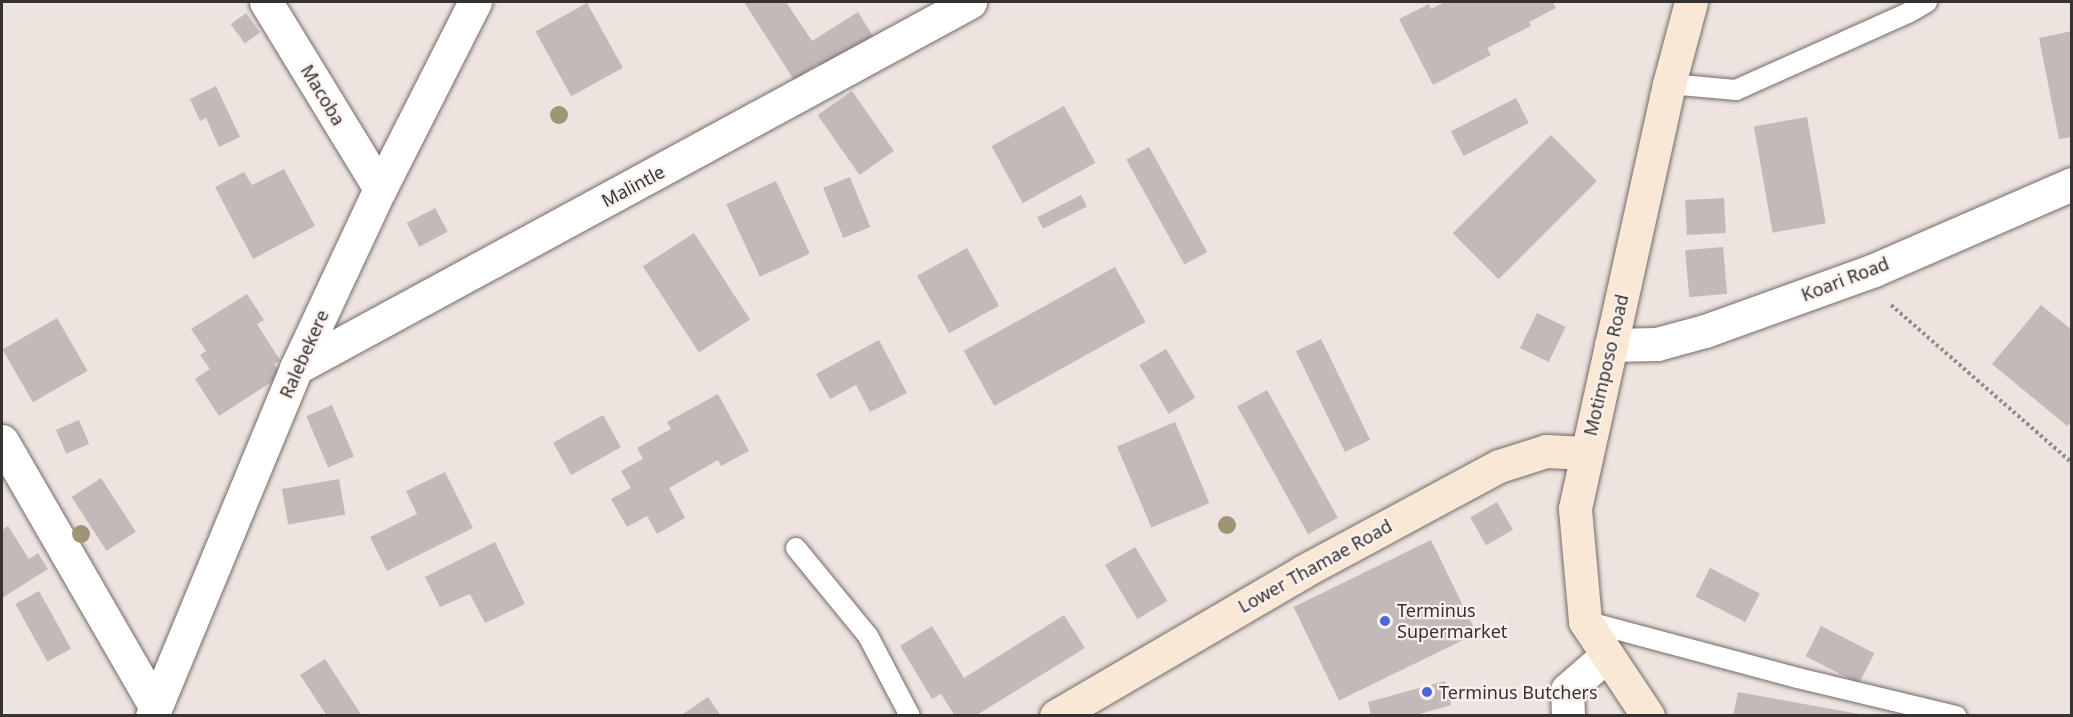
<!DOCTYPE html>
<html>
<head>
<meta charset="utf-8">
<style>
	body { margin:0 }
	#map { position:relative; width:2073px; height:717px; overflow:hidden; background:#ede4e0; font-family:"Noto Sans",sans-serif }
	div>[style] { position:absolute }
	.building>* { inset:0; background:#c3b9b9; transform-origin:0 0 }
	.path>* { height:4px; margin-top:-2px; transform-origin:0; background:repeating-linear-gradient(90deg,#948e8b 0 3px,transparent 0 6px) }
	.roads { filter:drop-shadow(0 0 2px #736b68) drop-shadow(0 0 2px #736b68) }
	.lane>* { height:20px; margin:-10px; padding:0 10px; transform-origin:10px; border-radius:10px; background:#fff }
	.street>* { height:33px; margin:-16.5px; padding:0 16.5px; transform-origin:16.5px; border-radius:16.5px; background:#fff }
	.secondary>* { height:33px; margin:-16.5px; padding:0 16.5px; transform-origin:16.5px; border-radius:16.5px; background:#f8e8d5 }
	.trees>* { width:18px; height:18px; margin:-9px; border-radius:50%; background:#9f9575 }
	.dots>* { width:16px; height:16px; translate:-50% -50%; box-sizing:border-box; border:3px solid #faf1ed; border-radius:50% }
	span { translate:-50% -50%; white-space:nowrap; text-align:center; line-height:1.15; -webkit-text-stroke:4.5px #faf1ed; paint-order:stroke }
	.street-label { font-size:18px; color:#353230 }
	.poi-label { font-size:18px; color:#353230 }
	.left { translate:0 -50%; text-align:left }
	.frame { position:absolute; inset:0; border:3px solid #353230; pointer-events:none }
</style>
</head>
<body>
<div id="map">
	<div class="building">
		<div style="clip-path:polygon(744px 2px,786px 2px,812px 41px,858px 12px,874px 38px,823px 70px,818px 64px,794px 80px)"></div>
		<div style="clip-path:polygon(1445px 2px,1553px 2px,1556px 8px,1529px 22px,1531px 26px,1487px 48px,1491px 55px,1433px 85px,1399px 19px,1429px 4px,1431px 9px)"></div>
		<div style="left:587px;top:3px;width:74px;height:59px;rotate:61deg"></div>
		<div style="left:246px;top:13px;width:24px;height:19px;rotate:54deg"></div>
		<div style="clip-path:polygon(2072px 31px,2072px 137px,2059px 139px,2039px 38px)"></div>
		<div style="clip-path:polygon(216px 86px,240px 137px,219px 147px,206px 118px,200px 121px,190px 99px)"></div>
		<div style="left:852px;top:91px;width:73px;height:42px;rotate:55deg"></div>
		<div style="left:1516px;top:98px;width:28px;height:73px;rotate:63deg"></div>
		<div style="left:1064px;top:106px;width:65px;height:83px;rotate:61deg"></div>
		<div style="left:1807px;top:117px;width:108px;height:54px;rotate:80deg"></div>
		<div style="left:1551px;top:135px;width:65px;height:139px;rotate:45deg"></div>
		<div style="left:1149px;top:147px;width:120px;height:26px;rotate:61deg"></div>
		<div style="clip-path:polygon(284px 169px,315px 226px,253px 259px,215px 187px,244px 172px,252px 185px)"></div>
		<div style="left:850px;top:177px;width:54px;height:29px;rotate:68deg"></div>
		<div style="left:776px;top:181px;width:80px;height:55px;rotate:65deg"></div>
		<div style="left:1081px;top:195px;width:13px;height:49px;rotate:63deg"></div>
		<div style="left:1724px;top:198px;width:35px;height:39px;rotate:87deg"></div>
		<div style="left:435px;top:208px;width:27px;height:32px;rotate:62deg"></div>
		<div style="left:694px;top:233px;width:103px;height:61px;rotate:57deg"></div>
		<div style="left:1723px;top:247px;width:47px;height:38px;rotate:85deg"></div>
		<div style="left:967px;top:248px;width:66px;height:57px;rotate:61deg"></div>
		<div style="left:1115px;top:267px;width:63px;height:173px;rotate:61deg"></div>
		<div style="clip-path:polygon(247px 294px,264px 320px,257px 324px,280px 360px,274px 364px,282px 375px,219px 416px,195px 379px,210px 369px,200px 355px,206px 351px,191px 329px)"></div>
		<div style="clip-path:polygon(2041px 305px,2072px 330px,2072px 421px,2067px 426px,1992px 364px)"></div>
		<div style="left:1537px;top:313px;width:32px;height:39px;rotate:26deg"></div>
		<div style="left:57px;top:318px;width:61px;height:63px;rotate:60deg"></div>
		<div style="left:1321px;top:339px;width:112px;height:28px;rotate:64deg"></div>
		<div style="clip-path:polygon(879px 340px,907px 393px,870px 412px,856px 385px,830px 399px,816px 374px)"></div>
		<div style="left:1166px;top:349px;width:57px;height:31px;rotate:59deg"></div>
		<div style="left:1267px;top:390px;width:146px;height:34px;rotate:61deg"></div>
		<div style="clip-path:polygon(718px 394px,749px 451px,721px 466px,718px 460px,669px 488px,685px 518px,657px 534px,647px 516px,627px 527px,611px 499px,631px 488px,621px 471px,643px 459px,637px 448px,671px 429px,667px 422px)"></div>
		<div style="left:332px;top:405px;width:56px;height:28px;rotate:67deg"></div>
		<div style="left:603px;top:415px;width:37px;height:57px;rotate:61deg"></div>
		<div style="left:79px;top:420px;width:26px;height:25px;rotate:67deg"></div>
		<div style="left:1175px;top:422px;width:88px;height:63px;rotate:67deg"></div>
		<div style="clip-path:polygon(445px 472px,473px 528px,387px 571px,370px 537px,417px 514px,406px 491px)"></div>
		<div style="left:101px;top:478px;width:64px;height:35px;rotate:57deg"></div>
		<div style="left:339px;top:479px;width:36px;height:58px;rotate:80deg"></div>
		<div style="left:1497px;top:502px;width:32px;height:31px;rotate:60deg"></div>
		<div style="clip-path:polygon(8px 526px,29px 559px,38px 553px,48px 569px,2px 598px,2px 530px)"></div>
		<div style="left:1431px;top:540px;width:104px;height:153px;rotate:64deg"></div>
		<div style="clip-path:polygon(495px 542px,525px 604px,485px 623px,470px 594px,440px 607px,425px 577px)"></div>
		<div style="left:1135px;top:547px;width:63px;height:35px;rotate:59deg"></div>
		<div style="left:1710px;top:568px;width:56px;height:32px;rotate:27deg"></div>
		<div style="left:39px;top:591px;width:66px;height:27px;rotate:61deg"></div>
		<div style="clip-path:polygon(1064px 615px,1085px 648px,975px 716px,955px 716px,941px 694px,932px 699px,900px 646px,932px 626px,964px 678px)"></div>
		<div style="left:1821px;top:626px;width:60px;height:34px;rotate:27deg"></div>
		<div style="clip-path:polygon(325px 659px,362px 716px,327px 716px,300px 675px)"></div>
		<div style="clip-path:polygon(1445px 681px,1451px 705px,1413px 716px,1371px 716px,1368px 702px)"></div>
		<div style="clip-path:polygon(1738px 692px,1859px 714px,1859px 716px,1733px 716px)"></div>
		<div style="clip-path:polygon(708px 697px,721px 716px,680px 716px)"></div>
	</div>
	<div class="path">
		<div style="left:1891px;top:305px;width:240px;rotate:41.1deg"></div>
	</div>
	<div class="roads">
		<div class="lane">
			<div style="left:1669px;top:84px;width:67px;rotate:5.1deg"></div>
			<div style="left:1736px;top:90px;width:188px;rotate:-24.1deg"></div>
			<div style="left:1908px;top:13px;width:22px;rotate:-30deg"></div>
			<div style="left:796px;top:548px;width:114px;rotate:50.7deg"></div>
			<div style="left:868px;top:636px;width:90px;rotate:62.3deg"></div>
			<div style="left:1585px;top:621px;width:220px;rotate:15deg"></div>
			<div style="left:1798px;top:678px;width:163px;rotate:13.5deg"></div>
		</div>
		<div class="street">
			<div style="left:266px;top:2px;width:219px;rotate:58.6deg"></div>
			<div style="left:1611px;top:345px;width:46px;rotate:-1.2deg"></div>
			<div style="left:1657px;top:344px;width:50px;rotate:-15.2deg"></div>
			<div style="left:1705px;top:331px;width:180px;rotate:-19.8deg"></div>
			<div style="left:1874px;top:270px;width:216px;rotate:-23.5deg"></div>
			<div style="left:296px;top:368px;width:767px;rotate:-28.5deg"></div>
			<div style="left:2px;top:441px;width:306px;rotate:60deg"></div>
			<div style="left:152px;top:716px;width:377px;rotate:-67.5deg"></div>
			<div style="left:296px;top:368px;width:198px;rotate:-64.9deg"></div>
			<div style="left:380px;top:189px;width:210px;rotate:-63.1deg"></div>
			<div style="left:1568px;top:716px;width:26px;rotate:-92deg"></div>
			<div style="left:1567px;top:690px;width:53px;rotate:-41.2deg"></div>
		</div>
		<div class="secondary">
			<div style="left:1056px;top:716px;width:285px;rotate:-30.3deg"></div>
			<div style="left:1302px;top:572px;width:224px;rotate:-28.3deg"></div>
			<div style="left:1499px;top:466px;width:49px;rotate:-17.7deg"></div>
			<div style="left:1546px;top:451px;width:40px;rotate:2.9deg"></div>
			<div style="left:1648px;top:716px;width:114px;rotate:-123.6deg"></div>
			<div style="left:1585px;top:621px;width:113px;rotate:-95.1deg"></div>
			<div style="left:1575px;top:508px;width:434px;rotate:-77.5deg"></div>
			<div style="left:1669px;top:84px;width:85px;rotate:-75deg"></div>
		</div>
	</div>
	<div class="trees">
		<div style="left:559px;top:115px"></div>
		<div style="left:1227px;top:525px"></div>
		<div style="left:81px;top:534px"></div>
	</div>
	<div class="dots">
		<div style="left:1385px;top:621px;background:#4f66db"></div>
		<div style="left:1427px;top:692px;background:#4f66db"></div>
	</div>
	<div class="street-label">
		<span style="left:323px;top:95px;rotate:59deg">Macoba</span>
		<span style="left:633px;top:186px;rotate:-28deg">Malintle</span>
		<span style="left:1845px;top:279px;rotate:-21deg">Koari Road</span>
		<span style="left:304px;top:354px;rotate:-66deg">Ralebekere</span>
		<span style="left:1606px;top:365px;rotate:-77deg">Motimposo Road</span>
		<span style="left:1315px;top:566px;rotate:-29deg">Lower Thamae Road</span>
	</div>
	<div class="poi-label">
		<span class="left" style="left:1397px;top:621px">Terminus<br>Supermarket</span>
		<span class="left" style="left:1439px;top:692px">Terminus Butchers</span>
	</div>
	<div class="frame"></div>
</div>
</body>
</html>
